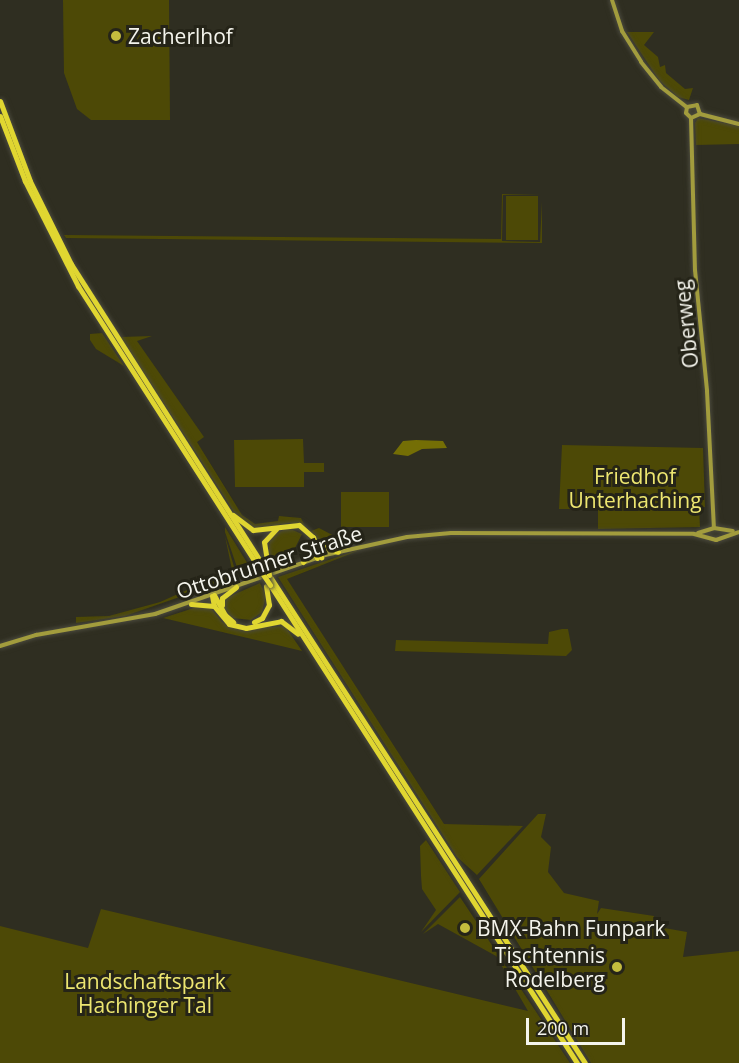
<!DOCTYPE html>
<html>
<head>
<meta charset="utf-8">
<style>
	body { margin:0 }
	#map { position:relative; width:739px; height:1063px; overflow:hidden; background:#2f2e21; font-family:"Open Sans",sans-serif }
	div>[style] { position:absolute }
	.green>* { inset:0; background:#4d4906; transform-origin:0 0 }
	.water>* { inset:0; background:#746e05 }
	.roads { filter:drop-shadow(0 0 2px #4b4a3d) drop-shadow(0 0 2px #4b4a3d) }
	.secondary>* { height:4px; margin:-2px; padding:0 2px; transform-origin:2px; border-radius:2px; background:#a29c3d }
	.highway>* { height:5px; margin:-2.5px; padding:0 2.5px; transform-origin:2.5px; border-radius:2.5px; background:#e0d631 }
	.bridges { filter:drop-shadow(0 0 2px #4b4a3d) drop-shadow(0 0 2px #4b4a3d) }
	.highway-bridge>* { height:5px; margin:-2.5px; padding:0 2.5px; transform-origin:2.5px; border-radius:2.5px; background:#e0d631 }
	.dots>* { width:16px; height:16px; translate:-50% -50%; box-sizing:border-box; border:3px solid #252418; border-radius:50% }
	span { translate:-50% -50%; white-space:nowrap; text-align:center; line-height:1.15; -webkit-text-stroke:6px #252418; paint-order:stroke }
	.poi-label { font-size:21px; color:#f4f4ec }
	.left { translate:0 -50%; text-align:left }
	.right { translate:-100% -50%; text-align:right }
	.street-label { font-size:21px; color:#f4f4ec }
	.park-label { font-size:21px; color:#ede670 }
	.scale { position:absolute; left:526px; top:1018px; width:99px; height:27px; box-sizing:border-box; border:3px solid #f4f4ec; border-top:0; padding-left:8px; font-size:18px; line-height:21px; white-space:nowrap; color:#f4f4ec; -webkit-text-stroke:4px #252418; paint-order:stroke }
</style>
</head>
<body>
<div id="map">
	<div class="green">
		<div style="clip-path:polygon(63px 0,169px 0,170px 120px,91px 120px,77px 109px,64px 73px)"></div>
		<div style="clip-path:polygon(627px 32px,654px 32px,644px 45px,658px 57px,660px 67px,665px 65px,666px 73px,685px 89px,693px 88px,689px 100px,678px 97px,659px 80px)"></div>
		<div style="clip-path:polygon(698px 118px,739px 126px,739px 144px,696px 145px,695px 123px)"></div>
		<div style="clip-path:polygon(502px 194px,541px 194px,503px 195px,502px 241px,540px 242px,542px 201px,542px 243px,66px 238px,64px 235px,501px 239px)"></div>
		<div style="left:506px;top:196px;width:32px;height:44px"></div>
		<div style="clip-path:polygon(102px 333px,124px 366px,96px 349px,90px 340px,90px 334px)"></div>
		<div style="clip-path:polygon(152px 336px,137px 341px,204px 437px,197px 442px,242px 515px,255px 524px,278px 521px,279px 516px,301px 518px,306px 528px,288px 523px,254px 529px,238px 518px,121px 337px)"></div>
		<div style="clip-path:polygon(303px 439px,304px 463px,324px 463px,324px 472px,304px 472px,304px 487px,235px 487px,234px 440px)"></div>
		<div style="clip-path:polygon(562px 445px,703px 448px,705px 507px,699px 507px,700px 527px,598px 529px,598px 509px,559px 509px)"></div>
		<div style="left:389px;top:492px;width:35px;height:48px;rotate:90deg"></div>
		<div style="clip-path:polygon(225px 527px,251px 569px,240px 576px,225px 532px)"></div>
		<div style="clip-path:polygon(288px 528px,302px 534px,294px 550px,288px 555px,267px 556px,271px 536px)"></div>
		<div style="clip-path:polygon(319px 528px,340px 539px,353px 544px,337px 549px,321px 545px,311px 531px)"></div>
		<div style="clip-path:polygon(225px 536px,237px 577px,125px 616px,76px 623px,76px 617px,109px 616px,160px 602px,232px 570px)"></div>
		<div style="clip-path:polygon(370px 546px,287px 579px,444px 824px,523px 826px,477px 875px,457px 857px,278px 577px)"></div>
		<div style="clip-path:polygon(260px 583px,266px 596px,262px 612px,251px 620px,232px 618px,225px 609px,224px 599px)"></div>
		<div style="clip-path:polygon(200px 606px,209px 606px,222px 622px,238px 629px,285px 626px,302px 651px,163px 618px)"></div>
		<div style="clip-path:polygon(562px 629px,568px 629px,572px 650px,566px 656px,395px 651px,396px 640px,548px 644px,549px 632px)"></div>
		<div style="clip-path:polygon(538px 814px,546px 814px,541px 837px,551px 847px,548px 872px,564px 893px,599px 901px,597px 914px,601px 908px,654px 916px,653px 926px,687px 932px,683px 957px,739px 951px,739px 1063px,591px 1063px,479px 879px)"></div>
		<div style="clip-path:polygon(426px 840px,460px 892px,421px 932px,436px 910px,422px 889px,421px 876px,420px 846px)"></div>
		<div style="clip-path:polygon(460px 897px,570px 1063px,0 1063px,0 926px,88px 948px,101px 909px,528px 1011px,496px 956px,438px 924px,423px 934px)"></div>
	</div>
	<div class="water">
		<div style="clip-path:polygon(416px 440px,443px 441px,447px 448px,422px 449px,408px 456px,393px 454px,403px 441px)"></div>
	</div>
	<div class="roads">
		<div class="secondary">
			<div style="left:612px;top:0;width:33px;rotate:72deg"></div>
			<div style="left:622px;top:31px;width:36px;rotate:58deg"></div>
			<div style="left:641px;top:62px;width:32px;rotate:51deg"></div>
			<div style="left:661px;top:87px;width:33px;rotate:38deg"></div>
			<div style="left:687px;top:107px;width:10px;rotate:-11deg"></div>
			<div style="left:697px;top:105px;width:9px;rotate:72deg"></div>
			<div style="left:687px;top:107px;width:6px;rotate:99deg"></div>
			<div style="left:686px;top:113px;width:7px;rotate:45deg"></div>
			<div style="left:691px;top:118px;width:152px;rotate:88.5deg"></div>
			<div style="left:695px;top:270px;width:122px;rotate:84.3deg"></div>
			<div style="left:707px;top:391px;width:137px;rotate:87.1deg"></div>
			<div style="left:691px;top:118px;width:10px;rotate:-24deg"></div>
			<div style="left:700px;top:114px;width:40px;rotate:14.4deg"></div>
			<div style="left:714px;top:528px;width:19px;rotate:9deg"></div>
			<div style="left:698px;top:533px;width:17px;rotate:-17deg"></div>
			<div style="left:0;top:646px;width:38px;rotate:-17deg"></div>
			<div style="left:36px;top:635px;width:121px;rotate:-10deg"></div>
			<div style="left:155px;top:614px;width:180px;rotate:-19.1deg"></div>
			<div style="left:325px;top:555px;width:84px;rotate:-12.4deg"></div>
			<div style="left:407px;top:537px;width:44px;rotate:-5.2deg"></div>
			<div style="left:451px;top:533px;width:243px;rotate:0.2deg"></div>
			<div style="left:694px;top:534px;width:23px;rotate:15deg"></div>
			<div style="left:716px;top:540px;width:24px;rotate:-19deg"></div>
		</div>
		<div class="highway">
			<div style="left:0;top:101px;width:85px;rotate:69.4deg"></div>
			<div style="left:30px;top:181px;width:93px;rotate:63.7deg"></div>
			<div style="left:71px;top:264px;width:361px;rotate:57.5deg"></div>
			<div style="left:0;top:116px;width:70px;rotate:69deg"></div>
			<div style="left:25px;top:181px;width:118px;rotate:63.2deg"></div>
			<div style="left:78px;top:286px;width:337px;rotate:57.3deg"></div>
			<div style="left:233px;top:515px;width:25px;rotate:37deg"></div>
			<div style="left:253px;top:530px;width:46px;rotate:-6.2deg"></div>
			<div style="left:299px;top:525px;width:18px;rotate:41deg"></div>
			<div style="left:313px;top:537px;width:22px;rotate:68deg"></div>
			<div style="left:311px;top:541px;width:18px;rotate:71deg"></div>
			<div style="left:317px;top:545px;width:22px;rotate:18deg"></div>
			<div style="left:303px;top:562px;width:16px;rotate:-52deg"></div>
			<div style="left:268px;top:567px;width:25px;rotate:-99deg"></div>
			<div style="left:264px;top:542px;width:18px;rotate:-47deg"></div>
			<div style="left:269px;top:575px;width:581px;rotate:57.08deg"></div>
			<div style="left:270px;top:585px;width:568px;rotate:57.29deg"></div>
			<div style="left:214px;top:595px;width:23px;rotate:61deg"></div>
			<div style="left:225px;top:615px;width:11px;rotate:41deg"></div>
			<div style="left:212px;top:596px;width:10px;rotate:79deg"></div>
			<div style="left:214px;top:606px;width:23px;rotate:50deg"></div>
			<div style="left:229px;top:624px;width:17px;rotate:13deg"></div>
			<div style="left:246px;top:628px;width:36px;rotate:-11deg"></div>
			<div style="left:281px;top:621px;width:21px;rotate:37deg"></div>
			<div style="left:191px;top:604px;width:23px;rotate:5deg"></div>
			<div style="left:222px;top:605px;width:7px;rotate:-90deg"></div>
			<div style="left:222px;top:598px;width:18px;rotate:-38deg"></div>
			<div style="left:254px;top:622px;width:9px;rotate:-27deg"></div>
			<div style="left:262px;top:618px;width:15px;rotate:-62deg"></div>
			<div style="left:269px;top:605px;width:19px;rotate:-99deg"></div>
		</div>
	</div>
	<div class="bridges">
		<div class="highway-bridge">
			<div style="left:268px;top:567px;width:8px;rotate:83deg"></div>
			<div style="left:260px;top:570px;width:18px;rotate:56deg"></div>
		</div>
	</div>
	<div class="dots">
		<div style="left:116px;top:36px;background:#c4bc3e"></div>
		<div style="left:465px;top:928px;background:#c4bc3e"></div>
		<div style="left:617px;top:967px;background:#c4bc3e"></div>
	</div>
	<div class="poi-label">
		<span class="left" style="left:128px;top:36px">Zacherlhof</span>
		<span class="left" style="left:477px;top:928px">BMX-Bahn Funpark</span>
		<span class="right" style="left:605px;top:967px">Tischtennis<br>Rodelberg</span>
	</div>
	<div class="street-label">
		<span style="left:686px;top:324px;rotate:-96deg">Oberweg</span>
		<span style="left:269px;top:562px;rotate:-18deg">Ottobrunner Straße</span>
	</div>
	<div class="park-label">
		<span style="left:635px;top:488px">Friedhof<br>Unterhaching</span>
		<span style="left:145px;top:993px">Landschaftspark<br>Hachinger Tal</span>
	</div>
	<div class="scale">200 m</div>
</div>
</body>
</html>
